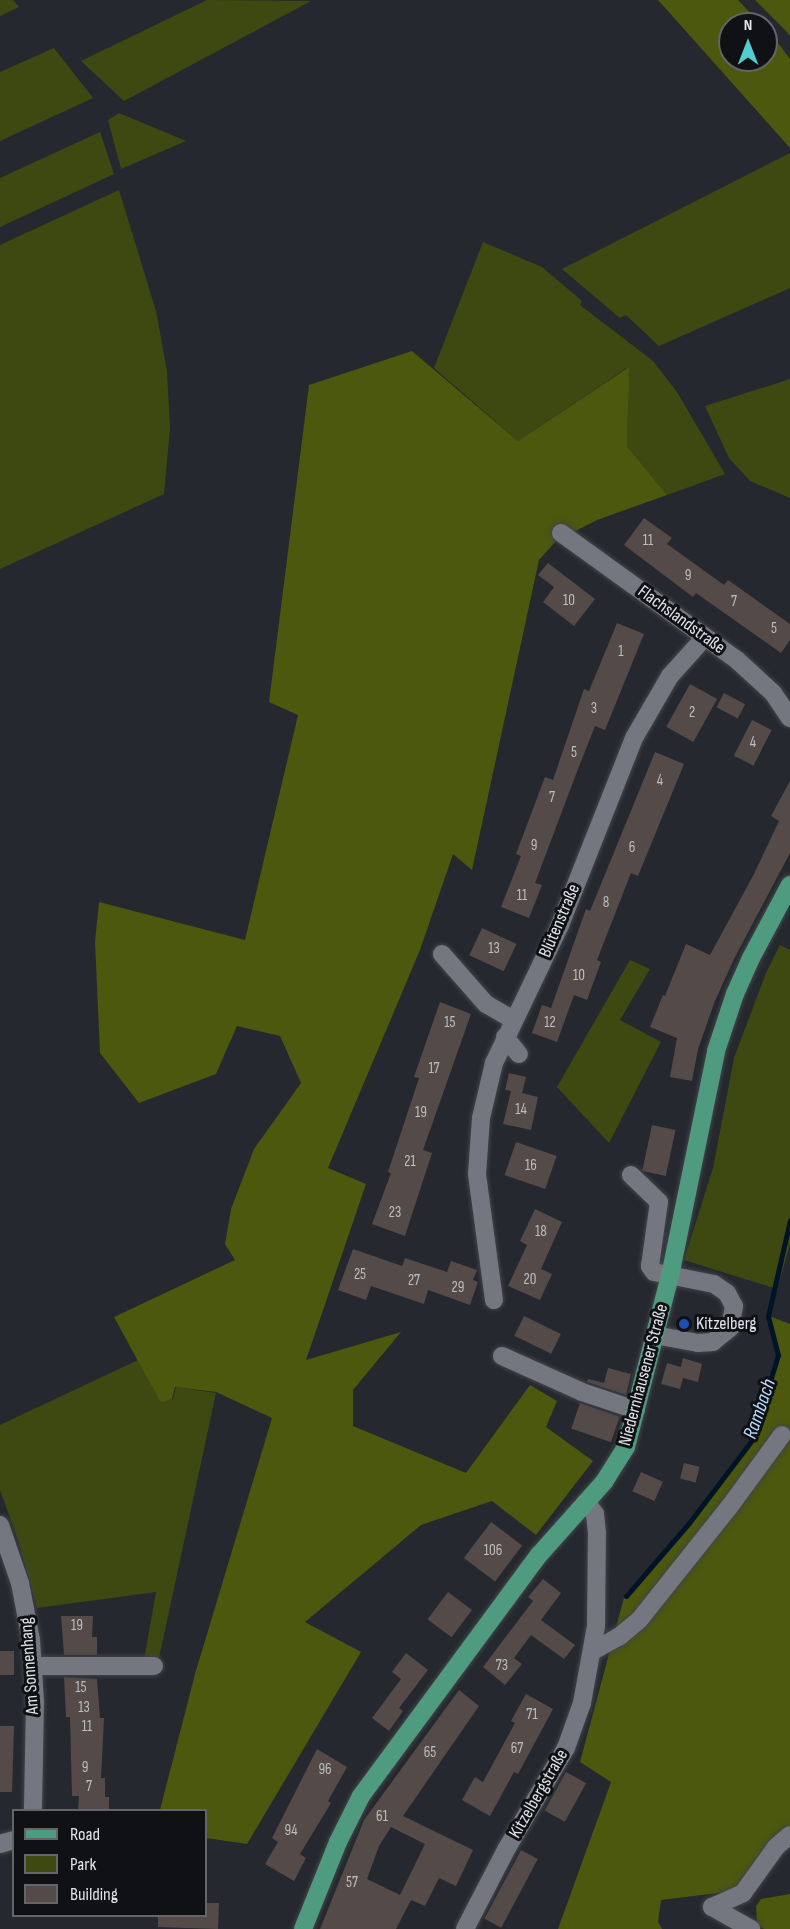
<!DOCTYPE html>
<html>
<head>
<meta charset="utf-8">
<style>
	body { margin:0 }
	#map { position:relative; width:790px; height:1929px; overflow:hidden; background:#25282e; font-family:"Sofia Sans Condensed",sans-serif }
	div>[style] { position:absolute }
	.green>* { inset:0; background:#3e4911 }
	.forest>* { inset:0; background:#4b580d }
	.stream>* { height:5px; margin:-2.5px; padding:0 2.5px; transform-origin:2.5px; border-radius:2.5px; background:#011326 }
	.building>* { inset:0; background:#544b48; transform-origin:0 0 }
	.roads { filter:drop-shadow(0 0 2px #414449) drop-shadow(0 0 2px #414449) }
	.minor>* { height:18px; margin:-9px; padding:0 9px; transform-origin:9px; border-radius:9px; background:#74777f }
	.major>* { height:18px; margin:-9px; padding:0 9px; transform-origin:9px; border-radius:9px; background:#4f9b80 }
	.dots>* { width:16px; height:16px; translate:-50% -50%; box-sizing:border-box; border:3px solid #0f1114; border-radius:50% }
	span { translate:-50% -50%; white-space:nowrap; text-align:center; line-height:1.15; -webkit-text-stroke:6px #0f1114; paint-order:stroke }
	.number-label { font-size:15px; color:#bebec1 }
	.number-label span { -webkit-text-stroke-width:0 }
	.street-label { font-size:18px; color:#e2e4e9 }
	.poi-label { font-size:18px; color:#e2e4e9 }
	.left { translate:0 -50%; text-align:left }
	.water-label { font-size:20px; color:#baddff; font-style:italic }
	.legend { position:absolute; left:12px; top:1809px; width:195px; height:108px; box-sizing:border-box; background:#0f1114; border:2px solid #636569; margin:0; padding:8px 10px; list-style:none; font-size:18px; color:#e2e4e9 }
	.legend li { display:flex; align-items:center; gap:12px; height:30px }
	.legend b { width:30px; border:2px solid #636569 }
	.north { position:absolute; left:718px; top:12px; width:60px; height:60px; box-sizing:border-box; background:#0f1114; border:2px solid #636569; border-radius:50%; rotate:0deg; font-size:16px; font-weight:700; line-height:24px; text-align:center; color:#e2e4e9 }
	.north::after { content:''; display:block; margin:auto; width:21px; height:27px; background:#52cdcf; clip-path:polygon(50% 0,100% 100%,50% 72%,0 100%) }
</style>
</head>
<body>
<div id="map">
	<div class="green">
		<div style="clip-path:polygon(0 0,13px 0,19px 7px,0 16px)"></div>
		<div style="clip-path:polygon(207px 0,311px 1px,124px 101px,81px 61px)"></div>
		<div style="clip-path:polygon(54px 48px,93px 98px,0 141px,0 72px)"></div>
		<div style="clip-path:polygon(119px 113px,186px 141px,121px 169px,108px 120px)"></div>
		<div style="clip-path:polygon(100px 132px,114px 174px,0 227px,0 178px)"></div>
		<div style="clip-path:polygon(790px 153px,790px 288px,659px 346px,626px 315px,620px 318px,562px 269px)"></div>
		<div style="clip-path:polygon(119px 190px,156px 311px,167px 371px,170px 428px,164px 494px,0 569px,0 245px)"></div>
		<div style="clip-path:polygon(483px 242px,542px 267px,582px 301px,580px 305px,653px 361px,677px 392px,725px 474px,667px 495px,627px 446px,628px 367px,518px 441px,434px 368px)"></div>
		<div style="clip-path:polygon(790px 379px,790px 498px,750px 481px,729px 458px,705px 406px)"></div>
		<div style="clip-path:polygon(780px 945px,790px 950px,790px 1245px,777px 1289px,684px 1260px,713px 1168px,734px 1058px,766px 973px)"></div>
		<div style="clip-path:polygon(630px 960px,650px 969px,620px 1020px,661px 1042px,609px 1143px,557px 1087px)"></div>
		<div style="clip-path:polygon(138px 1360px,161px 1403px,173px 1399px,176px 1387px,216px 1393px,156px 1672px,142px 1671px,156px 1592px,37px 1608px,18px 1540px,0 1490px,0 1425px)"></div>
	</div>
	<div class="forest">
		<div style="clip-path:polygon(658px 0,738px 0,761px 24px,730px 24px,730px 60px,766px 60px,766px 30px,778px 43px,790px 59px,790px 148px)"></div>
		<div style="clip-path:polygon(755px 0,790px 0,790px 36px,787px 32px)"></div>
		<div style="clip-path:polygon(412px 351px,518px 441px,629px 367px,627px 446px,667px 495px,597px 520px,556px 541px,539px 560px,472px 870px,453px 854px,420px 950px,328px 1168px,366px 1184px,306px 1360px,401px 1332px,353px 1390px,353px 1426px,466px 1473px,530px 1385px,557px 1401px,546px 1427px,593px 1461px,536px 1535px,492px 1501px,421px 1525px,305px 1622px,361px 1652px,247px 1844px,206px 1838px,206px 1810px,160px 1810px,195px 1674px,272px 1418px,216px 1392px,175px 1387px,172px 1399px,161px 1403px,114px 1317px,235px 1260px,225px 1244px,231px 1209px,254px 1149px,301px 1083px,280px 1036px,237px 1026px,216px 1074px,139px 1103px,100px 1053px,95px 942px,99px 902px,245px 940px,298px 715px,269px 702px,309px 385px)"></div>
		<div style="clip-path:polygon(769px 1316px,790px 1324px,790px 1827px,735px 1891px,661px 1900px,658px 1922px,662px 1929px,558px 1929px,611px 1782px,580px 1762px,625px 1594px,691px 1523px,753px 1440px,779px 1354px)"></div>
		<div style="clip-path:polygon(790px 1894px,790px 1929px,764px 1929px,757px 1925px,756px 1906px,761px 1899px)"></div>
	</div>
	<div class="stream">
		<div style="left:626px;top:1596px;width:96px;rotate:-49.2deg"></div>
		<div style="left:689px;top:1523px;width:104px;rotate:-52.8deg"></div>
		<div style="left:752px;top:1440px;width:89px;rotate:-73deg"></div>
		<div style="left:778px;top:1355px;width:40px;rotate:-104.4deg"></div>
		<div style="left:768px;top:1316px;width:98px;rotate:-77.1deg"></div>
	</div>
	<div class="building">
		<div style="clip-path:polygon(644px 518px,672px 538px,667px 544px,724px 585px,728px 580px,790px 624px,790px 640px,781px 653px,696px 593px,693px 597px,624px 545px)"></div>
		<div style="clip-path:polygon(548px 563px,595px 599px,574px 626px,543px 602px,554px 587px,538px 575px)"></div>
		<div style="clip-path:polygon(617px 623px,644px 634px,605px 730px,595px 726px,578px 769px,535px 883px,542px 885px,529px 918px,501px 907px,521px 856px,516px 854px,545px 777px,553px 780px,584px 689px,589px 691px)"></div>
		<div style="left:690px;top:684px;width:31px;height:49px;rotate:29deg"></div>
		<div style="left:724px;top:693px;width:24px;height:16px;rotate:28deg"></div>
		<div style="left:752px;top:720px;width:22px;height:40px;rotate:27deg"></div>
		<div style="clip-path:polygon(655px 752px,684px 764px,638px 876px,631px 873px,597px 960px,601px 962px,587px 1000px,574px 995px,557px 1042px,532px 1033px,542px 1005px,551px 1008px,586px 909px,590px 911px)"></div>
		<div style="clip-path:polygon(790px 781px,790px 853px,734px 959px,715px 1001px,698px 1049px,692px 1081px,670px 1077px,677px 1038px,650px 1027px,663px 995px,665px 996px,686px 944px,710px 955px,754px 874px,779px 821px,771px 816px)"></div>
		<div style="left:482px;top:928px;width:38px;height:30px;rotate:25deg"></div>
		<div style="clip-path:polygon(440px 1002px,471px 1014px,423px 1150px,432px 1153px,405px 1236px,372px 1224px,391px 1173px,388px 1172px,419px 1078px,414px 1077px)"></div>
		<div style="clip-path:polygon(509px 1073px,526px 1077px,522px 1093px,538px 1097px,531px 1130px,503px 1124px,511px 1091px,505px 1090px)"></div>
		<div style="left:652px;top:1125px;width:24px;height:47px;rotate:12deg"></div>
		<div style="left:516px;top:1142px;width:43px;height:35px;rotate:19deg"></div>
		<div style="clip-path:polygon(535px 1209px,562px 1222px,541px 1269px,552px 1274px,540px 1300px,508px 1286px,527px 1245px,520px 1241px)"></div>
		<div style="clip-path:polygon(353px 1249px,402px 1266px,405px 1258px,447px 1272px,451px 1261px,477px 1270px,473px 1280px,478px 1282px,470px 1305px,428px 1290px,424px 1304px,371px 1286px,366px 1300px,338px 1290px)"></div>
		<div style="left:524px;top:1316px;width:41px;height:22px;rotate:26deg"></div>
		<div style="clip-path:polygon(683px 1358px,702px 1364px,698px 1382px,683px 1378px,680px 1389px,661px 1384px,667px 1363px,681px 1367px)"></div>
		<div style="clip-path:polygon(608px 1368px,631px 1374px,626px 1395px,587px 1382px,588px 1379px,604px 1383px)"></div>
		<div style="left:580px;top:1403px;width:42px;height:27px;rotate:19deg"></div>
		<div style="left:684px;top:1463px;width:16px;height:16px;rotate:14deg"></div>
		<div style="left:641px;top:1472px;width:24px;height:21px;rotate:24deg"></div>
		<div style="left:491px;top:1522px;width:39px;height:45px;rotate:37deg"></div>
		<div style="clip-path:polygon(543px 1579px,561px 1593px,541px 1620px,575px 1645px,564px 1659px,531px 1635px,514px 1658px,522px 1664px,505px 1685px,483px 1667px,533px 1601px,528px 1597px)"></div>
		<div style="left:448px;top:1592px;width:30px;height:34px;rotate:37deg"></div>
		<div style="clip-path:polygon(61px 1616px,93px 1616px,92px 1637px,97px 1637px,97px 1655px,64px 1655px)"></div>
		<div style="left:0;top:1651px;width:14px;height:24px"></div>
		<div style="clip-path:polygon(406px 1653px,428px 1670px,399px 1708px,403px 1711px,389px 1731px,372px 1718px,401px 1679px,392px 1672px)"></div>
		<div style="clip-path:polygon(64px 1677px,97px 1679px,100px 1718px,104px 1718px,101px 1778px,105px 1778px,105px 1797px,109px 1797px,109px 1810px,78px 1810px,79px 1796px,72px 1796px,70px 1717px,66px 1717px)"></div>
		<div style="clip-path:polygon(evenodd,459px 1690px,479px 1706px,403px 1816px,473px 1850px,456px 1886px,439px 1878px,425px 1906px,411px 1900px,396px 1929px,320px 1929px,364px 1820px,459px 1690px,391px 1827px,425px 1844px,400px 1895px,367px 1879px,379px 1846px,391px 1827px)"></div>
		<div style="clip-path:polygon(526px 1694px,553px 1709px,518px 1774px,514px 1772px,490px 1816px,462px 1800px,475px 1777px,483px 1782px,515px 1723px,511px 1721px)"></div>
		<div style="clip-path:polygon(0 1726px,14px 1726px,12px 1792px,0 1792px)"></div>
		<div style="clip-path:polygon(317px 1749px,347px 1767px,328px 1801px,331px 1803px,300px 1854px,306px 1858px,294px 1881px,265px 1864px,278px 1842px,272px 1838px)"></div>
		<div style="left:566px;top:1772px;width:23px;height:44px;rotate:29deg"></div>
		<div style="left:521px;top:1850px;width:19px;height:78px;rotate:28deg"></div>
		<div style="clip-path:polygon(206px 1903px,219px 1903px,218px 1929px,158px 1927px,158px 1916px,206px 1916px)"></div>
	</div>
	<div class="roads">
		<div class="minor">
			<div style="left:561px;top:533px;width:217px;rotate:35.8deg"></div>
			<div style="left:737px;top:660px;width:49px;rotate:42.5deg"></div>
			<div style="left:773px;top:693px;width:30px;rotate:56deg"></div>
			<div style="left:442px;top:954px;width:67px;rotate:48.7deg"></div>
			<div style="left:486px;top:1004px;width:32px;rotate:30deg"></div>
			<div style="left:505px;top:1037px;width:22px;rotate:51deg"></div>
			<div style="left:631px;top:1175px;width:39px;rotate:44deg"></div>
			<div style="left:659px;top:1202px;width:65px;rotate:98deg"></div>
			<div style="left:650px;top:1266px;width:7px;rotate:56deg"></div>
			<div style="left:654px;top:1272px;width:61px;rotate:11.3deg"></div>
			<div style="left:714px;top:1284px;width:16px;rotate:35deg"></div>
			<div style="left:727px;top:1293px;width:15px;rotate:62deg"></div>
			<div style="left:734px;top:1306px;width:22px;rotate:100deg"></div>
			<div style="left:730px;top:1328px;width:22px;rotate:141deg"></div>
			<div style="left:713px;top:1342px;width:15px;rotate:176deg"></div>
			<div style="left:698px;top:1343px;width:44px;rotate:-169.5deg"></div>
			<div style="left:494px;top:1300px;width:127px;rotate:-97.7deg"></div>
			<div style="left:477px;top:1174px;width:56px;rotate:-85.9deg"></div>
			<div style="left:481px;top:1118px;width:57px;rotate:-76.7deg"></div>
			<div style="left:494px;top:1063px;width:153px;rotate:-64.4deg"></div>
			<div style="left:560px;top:925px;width:201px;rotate:-68.4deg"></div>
			<div style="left:634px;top:738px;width:72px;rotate:-59.9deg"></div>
			<div style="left:670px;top:676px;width:52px;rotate:-48.1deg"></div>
			<div style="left:502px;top:1356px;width:88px;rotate:24.2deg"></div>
			<div style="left:582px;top:1392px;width:57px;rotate:18.4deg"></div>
			<div style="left:0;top:1525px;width:61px;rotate:71deg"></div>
			<div style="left:20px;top:1583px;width:58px;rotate:79.1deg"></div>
			<div style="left:31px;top:1640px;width:62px;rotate:86.3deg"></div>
			<div style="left:35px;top:1702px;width:108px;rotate:91.1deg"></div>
			<div style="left:593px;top:1651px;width:31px;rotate:-29deg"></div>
			<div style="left:620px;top:1636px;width:26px;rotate:-40deg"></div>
			<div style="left:640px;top:1619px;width:144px;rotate:-51.5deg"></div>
			<div style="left:730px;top:1506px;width:88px;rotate:-53.8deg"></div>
			<div style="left:33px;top:1666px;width:121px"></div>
			<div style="left:0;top:1844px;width:15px;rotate:-16deg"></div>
			<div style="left:712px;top:1907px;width:34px;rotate:-24deg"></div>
			<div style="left:743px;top:1893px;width:57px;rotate:-54.3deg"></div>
			<div style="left:776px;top:1847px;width:18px;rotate:-41deg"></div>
			<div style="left:712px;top:1907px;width:45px;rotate:29.4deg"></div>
			<div style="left:465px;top:1929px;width:91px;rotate:-62.6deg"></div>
			<div style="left:507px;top:1848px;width:116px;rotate:-59.5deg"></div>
			<div style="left:566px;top:1748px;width:48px;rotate:-70.4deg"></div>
			<div style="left:582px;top:1703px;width:78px;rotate:-79.7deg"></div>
			<div style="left:596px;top:1626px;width:93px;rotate:-89.4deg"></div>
			<div style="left:597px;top:1533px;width:19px;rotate:-96deg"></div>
			<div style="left:595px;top:1514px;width:15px;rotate:-127deg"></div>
		</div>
		<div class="major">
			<div style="left:303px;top:1929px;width:94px;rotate:-68.1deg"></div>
			<div style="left:338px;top:1842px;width:51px;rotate:-63.4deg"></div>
			<div style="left:361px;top:1796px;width:300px;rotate:-53.6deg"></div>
			<div style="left:539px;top:1555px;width:98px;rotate:-48.3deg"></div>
			<div style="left:604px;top:1482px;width:41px;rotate:-57.8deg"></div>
			<div style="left:626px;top:1447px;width:177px;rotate:-75.6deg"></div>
			<div style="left:670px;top:1276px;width:230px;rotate:-78.4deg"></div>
			<div style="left:716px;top:1051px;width:60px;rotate:-71.6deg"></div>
			<div style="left:735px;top:994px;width:39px;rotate:-66deg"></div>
			<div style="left:751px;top:958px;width:83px;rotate:-61.9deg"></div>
		</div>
	</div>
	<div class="dots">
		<div style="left:684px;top:1324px;background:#1a4fb4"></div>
	</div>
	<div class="number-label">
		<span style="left:648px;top:541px">11</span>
		<span style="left:688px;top:576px">9</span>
		<span style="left:569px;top:601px">10</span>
		<span style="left:734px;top:602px">7</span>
		<span style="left:774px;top:629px">5</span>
		<span style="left:621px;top:652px">1</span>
		<span style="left:594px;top:709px">3</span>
		<span style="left:692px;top:713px">2</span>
		<span style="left:753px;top:743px">4</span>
		<span style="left:574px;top:753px">5</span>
		<span style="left:660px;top:781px">4</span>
		<span style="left:552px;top:798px">7</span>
		<span style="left:534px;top:846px">9</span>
		<span style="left:632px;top:848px">6</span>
		<span style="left:522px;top:896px">11</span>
		<span style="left:606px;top:903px">8</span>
		<span style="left:494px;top:949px">13</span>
		<span style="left:579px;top:976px">10</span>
		<span style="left:450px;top:1023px">15</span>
		<span style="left:550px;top:1023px">12</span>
		<span style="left:434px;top:1069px">17</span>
		<span style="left:521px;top:1110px">14</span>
		<span style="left:421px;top:1113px">19</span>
		<span style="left:410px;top:1162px">21</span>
		<span style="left:531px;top:1166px">16</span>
		<span style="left:395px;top:1213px">23</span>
		<span style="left:541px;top:1232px">18</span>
		<span style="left:360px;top:1275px">25</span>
		<span style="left:530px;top:1280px">20</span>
		<span style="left:414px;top:1281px">27</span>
		<span style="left:458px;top:1288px">29</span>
		<span style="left:493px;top:1551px">106</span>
		<span style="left:77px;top:1626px">19</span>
		<span style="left:502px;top:1666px">73</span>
		<span style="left:81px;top:1688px">15</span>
		<span style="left:84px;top:1708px">13</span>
		<span style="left:532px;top:1715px">71</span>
		<span style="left:87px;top:1727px">11</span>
		<span style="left:517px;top:1749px">67</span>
		<span style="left:430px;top:1753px">65</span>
		<span style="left:85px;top:1768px">9</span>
		<span style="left:325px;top:1770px">96</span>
		<span style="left:89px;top:1787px">7</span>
		<span style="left:382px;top:1817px">61</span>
		<span style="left:291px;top:1831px">94</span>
		<span style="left:352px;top:1883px">57</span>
	</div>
	<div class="street-label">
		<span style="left:681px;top:620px;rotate:36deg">Flachslandstraße</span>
		<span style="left:560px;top:921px;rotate:-67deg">Blütenstraße</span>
		<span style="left:644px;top:1375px;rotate:-75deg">Niedernhausener Straße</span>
		<span style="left:30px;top:1666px;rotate:-94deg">Am Sonnenhang</span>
		<span style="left:539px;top:1794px;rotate:-60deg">Kitzelbergstraße</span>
	</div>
	<div class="poi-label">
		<span class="left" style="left:696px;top:1324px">Kitzelberg</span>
	</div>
	<div class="water-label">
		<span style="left:760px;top:1409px;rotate:-71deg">Rambach</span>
	</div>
	<ul class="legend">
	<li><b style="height:8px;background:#4f9b80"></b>Road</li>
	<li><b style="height:16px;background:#3e4911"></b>Park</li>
	<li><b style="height:16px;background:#544b48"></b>Building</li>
	</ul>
	<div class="north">N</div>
</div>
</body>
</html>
